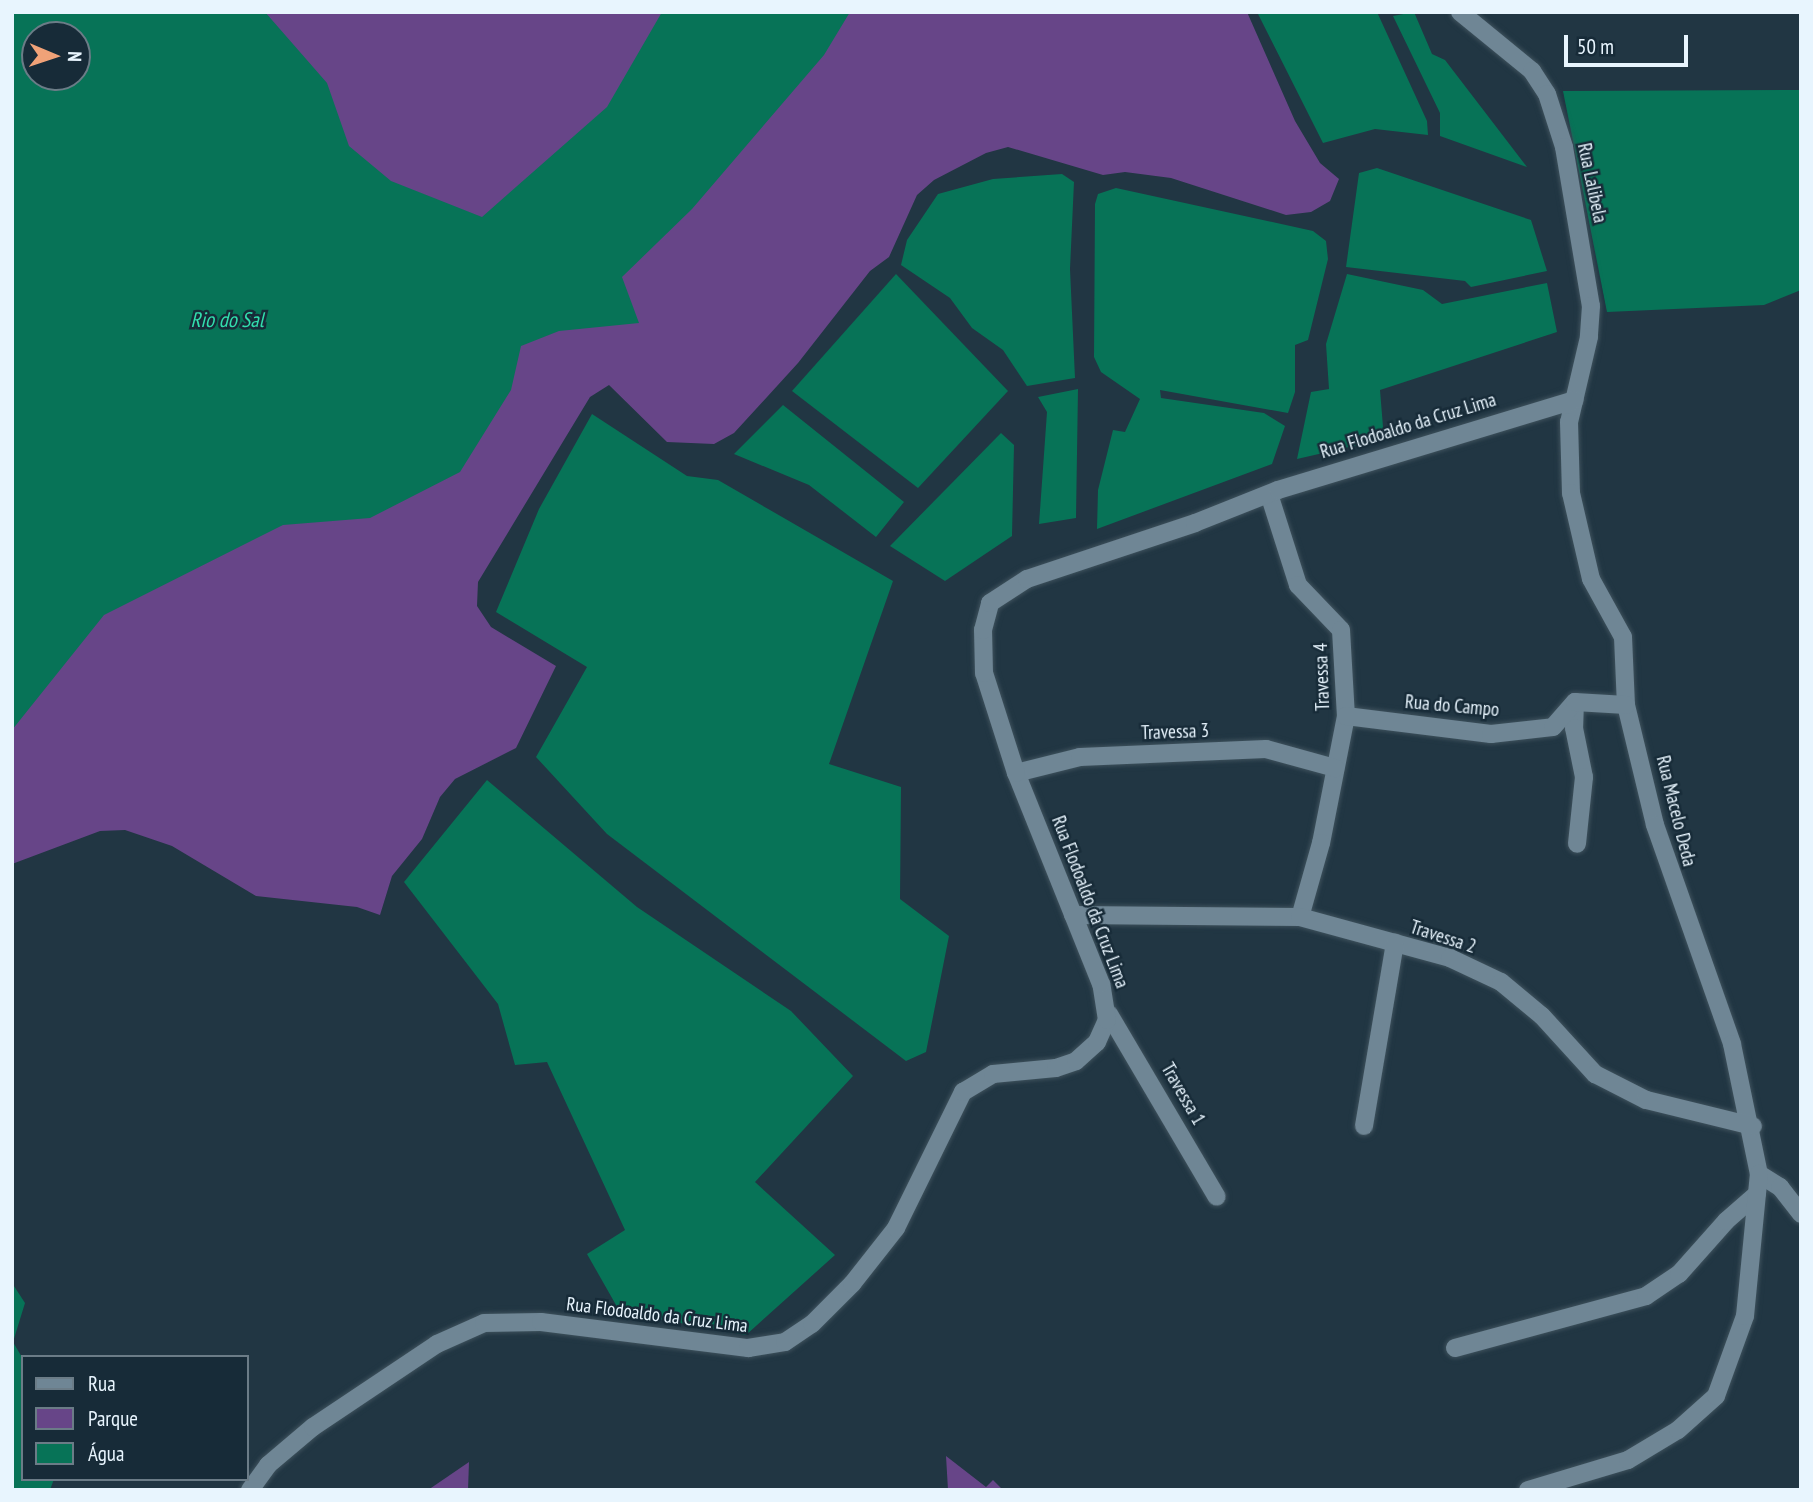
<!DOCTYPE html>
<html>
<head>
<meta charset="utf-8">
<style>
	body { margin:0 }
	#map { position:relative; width:1813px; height:1502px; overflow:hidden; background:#213643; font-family:"PT Sans Narrow",sans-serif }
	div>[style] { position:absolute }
	.green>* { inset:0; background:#674588 }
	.water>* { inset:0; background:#077357 }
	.roads { filter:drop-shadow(0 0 2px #3e515c) drop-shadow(0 0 2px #3e515c) }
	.minor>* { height:18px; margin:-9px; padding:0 9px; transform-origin:9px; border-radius:9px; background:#6f8695 }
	span { translate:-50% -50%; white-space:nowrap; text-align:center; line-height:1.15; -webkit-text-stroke:5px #172b38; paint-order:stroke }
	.street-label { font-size:19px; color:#e8f5fe }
	.water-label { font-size:21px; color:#32dead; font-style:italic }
	.frame { position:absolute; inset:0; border:14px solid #e8f5fe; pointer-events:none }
	.legend { position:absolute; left:21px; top:1355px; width:228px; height:126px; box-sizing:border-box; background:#172b38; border:2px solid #6b7c87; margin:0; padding:9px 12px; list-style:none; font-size:21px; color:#e8f5fe }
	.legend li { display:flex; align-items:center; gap:14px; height:35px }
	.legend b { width:35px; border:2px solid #6b7c87 }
	.north { position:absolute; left:21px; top:21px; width:70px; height:70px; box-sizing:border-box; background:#172b38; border:2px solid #6b7c87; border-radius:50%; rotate:92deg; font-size:19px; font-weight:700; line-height:28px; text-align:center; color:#e8f5fe }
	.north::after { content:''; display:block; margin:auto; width:24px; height:32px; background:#f0a278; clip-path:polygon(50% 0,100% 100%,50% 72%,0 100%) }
	.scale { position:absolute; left:1564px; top:35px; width:124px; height:32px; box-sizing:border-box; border:4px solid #e8f5fe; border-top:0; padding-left:9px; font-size:21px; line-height:24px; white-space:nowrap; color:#e8f5fe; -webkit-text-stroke:5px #172b38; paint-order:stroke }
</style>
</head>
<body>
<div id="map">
	<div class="green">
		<div style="clip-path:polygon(evenodd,12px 12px,1247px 12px,1295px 121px,1320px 163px,1339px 179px,1330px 201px,1311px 212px,1286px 215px,1171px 178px,1125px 172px,1103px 175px,1008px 147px,986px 153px,934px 180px,917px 195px,889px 257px,870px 271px,798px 363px,734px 433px,714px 444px,667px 442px,609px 385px,590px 397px,478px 582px,477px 606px,491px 627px,556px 666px,516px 748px,455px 779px,440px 797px,422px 839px,392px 876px,380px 915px,357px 907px,256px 896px,172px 846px,125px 830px,100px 831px,12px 864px,12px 12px,35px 35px,77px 35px,77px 77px,35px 77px,35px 35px)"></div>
		<div style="clip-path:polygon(946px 1456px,986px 1487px,993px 1480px,1003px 1490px,948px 1490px)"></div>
		<div style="clip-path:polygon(469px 1462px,468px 1490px,428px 1490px)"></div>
	</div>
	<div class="water">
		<div style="clip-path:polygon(evenodd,12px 12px,265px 12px,327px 83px,349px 146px,391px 181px,482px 217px,607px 107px,662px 12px,850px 12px,824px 55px,692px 209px,622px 277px,639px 323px,559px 331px,521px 346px,511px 390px,460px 472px,370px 518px,283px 525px,104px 615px,12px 730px,12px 12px,35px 35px,77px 35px,77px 77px,35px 77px,35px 35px)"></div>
		<div style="clip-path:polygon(1257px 12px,1377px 12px,1427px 121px,1428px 135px,1375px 129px,1323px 143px)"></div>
		<div style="clip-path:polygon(1414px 12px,1432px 54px,1445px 60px,1527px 167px,1440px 136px,1440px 113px,1393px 16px)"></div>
		<div style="clip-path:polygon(1801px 90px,1801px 290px,1764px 305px,1607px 312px,1563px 91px)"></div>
		<div style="clip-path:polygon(1377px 168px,1531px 220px,1547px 271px,1471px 287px,1465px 281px,1346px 267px,1359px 173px)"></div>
		<div style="clip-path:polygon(1062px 174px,1074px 182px,1070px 269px,1075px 378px,1027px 386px,1003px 350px,972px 328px,950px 298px,901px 265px,907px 240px,938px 194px,993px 179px)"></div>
		<div style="clip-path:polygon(1116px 188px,1313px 231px,1326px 241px,1328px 259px,1308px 340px,1295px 345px,1295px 392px,1288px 413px,1160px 390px,1161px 398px,1264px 413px,1285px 426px,1272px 464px,1097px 529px,1098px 490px,1113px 430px,1125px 432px,1140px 399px,1101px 372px,1094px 357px,1095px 204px,1098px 194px)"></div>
		<div style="clip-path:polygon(896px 274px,1008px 391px,918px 488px,792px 391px)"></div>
		<div style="clip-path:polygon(1347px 274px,1423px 290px,1442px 304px,1547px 283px,1557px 332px,1380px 390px,1384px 439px,1297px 459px,1311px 392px,1329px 389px,1326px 344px)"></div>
		<div style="clip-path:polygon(1078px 389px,1076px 518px,1039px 524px,1047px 412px,1038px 397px)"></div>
		<div style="clip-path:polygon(783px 405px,904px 502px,876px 537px,809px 485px,734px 454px)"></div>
		<div style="clip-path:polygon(592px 414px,687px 476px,718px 480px,893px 581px,829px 764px,901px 787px,900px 899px,949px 936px,926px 1052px,906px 1061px,607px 834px,536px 757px,587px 667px,496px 612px,539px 509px)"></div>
		<div style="clip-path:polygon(1001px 433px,1014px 445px,1012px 536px,945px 581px,890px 546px)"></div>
		<div style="clip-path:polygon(487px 780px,637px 907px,791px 1011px,853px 1076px,755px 1182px,835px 1255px,746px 1335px,620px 1312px,587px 1254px,625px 1230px,547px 1062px,515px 1065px,498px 1004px,404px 882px)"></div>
		<div style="clip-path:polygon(12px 1283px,25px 1303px,13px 1342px,23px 1359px,23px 1479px,54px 1479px,50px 1490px,12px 1490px)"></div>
	</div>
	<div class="roads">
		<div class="minor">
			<div style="left:1460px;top:12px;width:93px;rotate:39.3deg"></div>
			<div style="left:1532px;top:71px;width:27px;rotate:57deg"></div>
			<div style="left:1547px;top:94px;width:56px;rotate:72.2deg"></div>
			<div style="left:1564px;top:147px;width:161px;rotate:80.4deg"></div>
			<div style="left:1591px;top:306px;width:31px;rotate:94deg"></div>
			<div style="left:1589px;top:337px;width:87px;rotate:103.2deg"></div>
			<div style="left:1569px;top:422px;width:71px;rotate:88.4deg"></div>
			<div style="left:1571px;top:493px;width:88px;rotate:76.9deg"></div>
			<div style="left:1591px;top:579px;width:66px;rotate:61.1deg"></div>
			<div style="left:1623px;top:637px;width:68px;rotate:87.5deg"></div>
			<div style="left:1626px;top:705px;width:123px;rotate:76.4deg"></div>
			<div style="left:1655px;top:825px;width:232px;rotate:70.6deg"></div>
			<div style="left:1732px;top:1044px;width:133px;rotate:78.3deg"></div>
			<div style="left:1759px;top:1174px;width:25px;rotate:32deg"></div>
			<div style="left:1780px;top:1187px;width:34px;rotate:52deg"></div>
			<div style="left:1269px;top:494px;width:96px;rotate:72.3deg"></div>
			<div style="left:1298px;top:585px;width:62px;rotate:46.3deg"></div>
			<div style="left:1341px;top:630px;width:86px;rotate:86.7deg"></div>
			<div style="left:1346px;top:716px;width:129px;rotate:101.1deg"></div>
			<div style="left:1321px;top:843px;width:77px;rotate:105.8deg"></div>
			<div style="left:1575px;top:702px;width:26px;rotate:92deg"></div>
			<div style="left:1574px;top:728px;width:50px;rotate:78.5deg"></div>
			<div style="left:1584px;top:777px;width:67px;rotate:96deg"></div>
			<div style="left:1346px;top:716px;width:146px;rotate:7.1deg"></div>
			<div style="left:1491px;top:734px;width:62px;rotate:-6.4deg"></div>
			<div style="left:1553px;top:727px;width:33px;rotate:-49deg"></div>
			<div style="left:1575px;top:702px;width:51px;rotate:3.4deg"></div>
			<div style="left:1016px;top:773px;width:66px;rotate:-14deg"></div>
			<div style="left:1080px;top:757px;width:186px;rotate:-2.5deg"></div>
			<div style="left:1266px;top:749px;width:72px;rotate:15.4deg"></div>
			<div style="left:1073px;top:915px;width:227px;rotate:0.5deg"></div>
			<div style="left:1300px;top:917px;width:156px;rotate:15.3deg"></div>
			<div style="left:1450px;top:958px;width:56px;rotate:25.2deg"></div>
			<div style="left:1501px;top:982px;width:53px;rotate:39.7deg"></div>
			<div style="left:1542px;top:1016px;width:79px;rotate:47.6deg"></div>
			<div style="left:1595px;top:1074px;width:57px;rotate:27deg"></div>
			<div style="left:1646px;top:1100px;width:110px;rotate:13.7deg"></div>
			<div style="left:1109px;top:1014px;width:212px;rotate:59.5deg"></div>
			<div style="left:1364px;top:1126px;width:186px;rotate:-80.4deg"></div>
			<div style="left:1455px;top:1348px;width:198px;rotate:-15.2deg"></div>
			<div style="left:1646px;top:1296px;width:40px;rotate:-34deg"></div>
			<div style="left:1679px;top:1274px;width:71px;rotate:-48.4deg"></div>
			<div style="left:1726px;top:1221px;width:41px;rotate:-41.1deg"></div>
			<div style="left:250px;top:1490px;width:31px;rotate:-54deg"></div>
			<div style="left:268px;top:1465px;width:59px;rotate:-40.2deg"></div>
			<div style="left:313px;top:1427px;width:149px;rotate:-33.8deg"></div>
			<div style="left:437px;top:1344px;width:51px;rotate:-24.1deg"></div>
			<div style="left:484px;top:1323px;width:57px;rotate:-1deg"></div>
			<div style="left:541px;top:1322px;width:209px;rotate:7.2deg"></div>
			<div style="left:748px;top:1348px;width:37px;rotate:-9deg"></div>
			<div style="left:785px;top:1342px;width:32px;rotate:-34deg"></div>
			<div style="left:812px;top:1324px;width:57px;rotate:-45deg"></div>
			<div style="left:852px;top:1284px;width:71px;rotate:-51.8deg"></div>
			<div style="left:896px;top:1228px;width:152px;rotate:-63.8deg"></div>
			<div style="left:963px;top:1092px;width:35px;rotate:-31deg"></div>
			<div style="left:993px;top:1074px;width:63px;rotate:-5.4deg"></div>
			<div style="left:1056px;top:1068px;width:21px;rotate:-19deg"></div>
			<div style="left:1076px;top:1061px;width:28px;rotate:-42deg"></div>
			<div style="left:1097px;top:1042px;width:24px;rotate:-66deg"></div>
			<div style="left:1107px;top:1020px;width:36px;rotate:-99deg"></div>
			<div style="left:1101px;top:984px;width:227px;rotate:-111.9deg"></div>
			<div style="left:1016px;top:773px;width:105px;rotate:-107.7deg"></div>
			<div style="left:984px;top:673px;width:43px;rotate:-91.3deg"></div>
			<div style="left:983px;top:630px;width:28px;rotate:-75deg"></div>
			<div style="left:990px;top:603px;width:44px;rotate:-33deg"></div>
			<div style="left:1027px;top:579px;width:177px;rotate:-18.4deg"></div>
			<div style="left:1195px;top:523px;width:89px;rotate:-21.7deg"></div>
			<div style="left:1278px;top:490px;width:310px;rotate:-16.9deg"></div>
			<div style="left:1528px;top:1490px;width:104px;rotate:-16.7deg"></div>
			<div style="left:1628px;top:1460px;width:58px;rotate:-31deg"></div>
			<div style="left:1678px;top:1430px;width:51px;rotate:-41.8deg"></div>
			<div style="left:1716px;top:1396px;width:85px;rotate:-70.1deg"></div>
			<div style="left:1745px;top:1316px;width:143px;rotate:-84.4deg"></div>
		</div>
	</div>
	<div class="street-label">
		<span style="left:1592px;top:183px;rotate:78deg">Rua Lalibela</span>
		<span style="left:1408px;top:426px;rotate:-17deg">Rua Flodoaldo da Cruz Lima</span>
		<span style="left:1322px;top:677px;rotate:-92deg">Travessa 4</span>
		<span style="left:1452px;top:706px;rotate:5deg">Rua do Campo</span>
		<span style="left:1175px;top:732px;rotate:-2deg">Travessa 3</span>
		<span style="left:1676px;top:811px;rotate:76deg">Rua Macelo Deda</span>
		<span style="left:1090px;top:902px;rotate:69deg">Rua Flodoaldo da Cruz Lima</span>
		<span style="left:1443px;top:937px;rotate:18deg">Travessa 2</span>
		<span style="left:1183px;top:1094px;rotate:60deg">Travessa 1</span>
		<span style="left:657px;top:1315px;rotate:7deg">Rua Flodoaldo da Cruz Lima</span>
	</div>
	<div class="water-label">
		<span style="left:227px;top:320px">Rio do Sal</span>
	</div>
	<div class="frame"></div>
	<ul class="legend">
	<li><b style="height:9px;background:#6f8695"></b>Rua</li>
	<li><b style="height:19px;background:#674588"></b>Parque</li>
	<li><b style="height:19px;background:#077357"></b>Água</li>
	</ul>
	<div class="north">N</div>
	<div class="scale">50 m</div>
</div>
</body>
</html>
